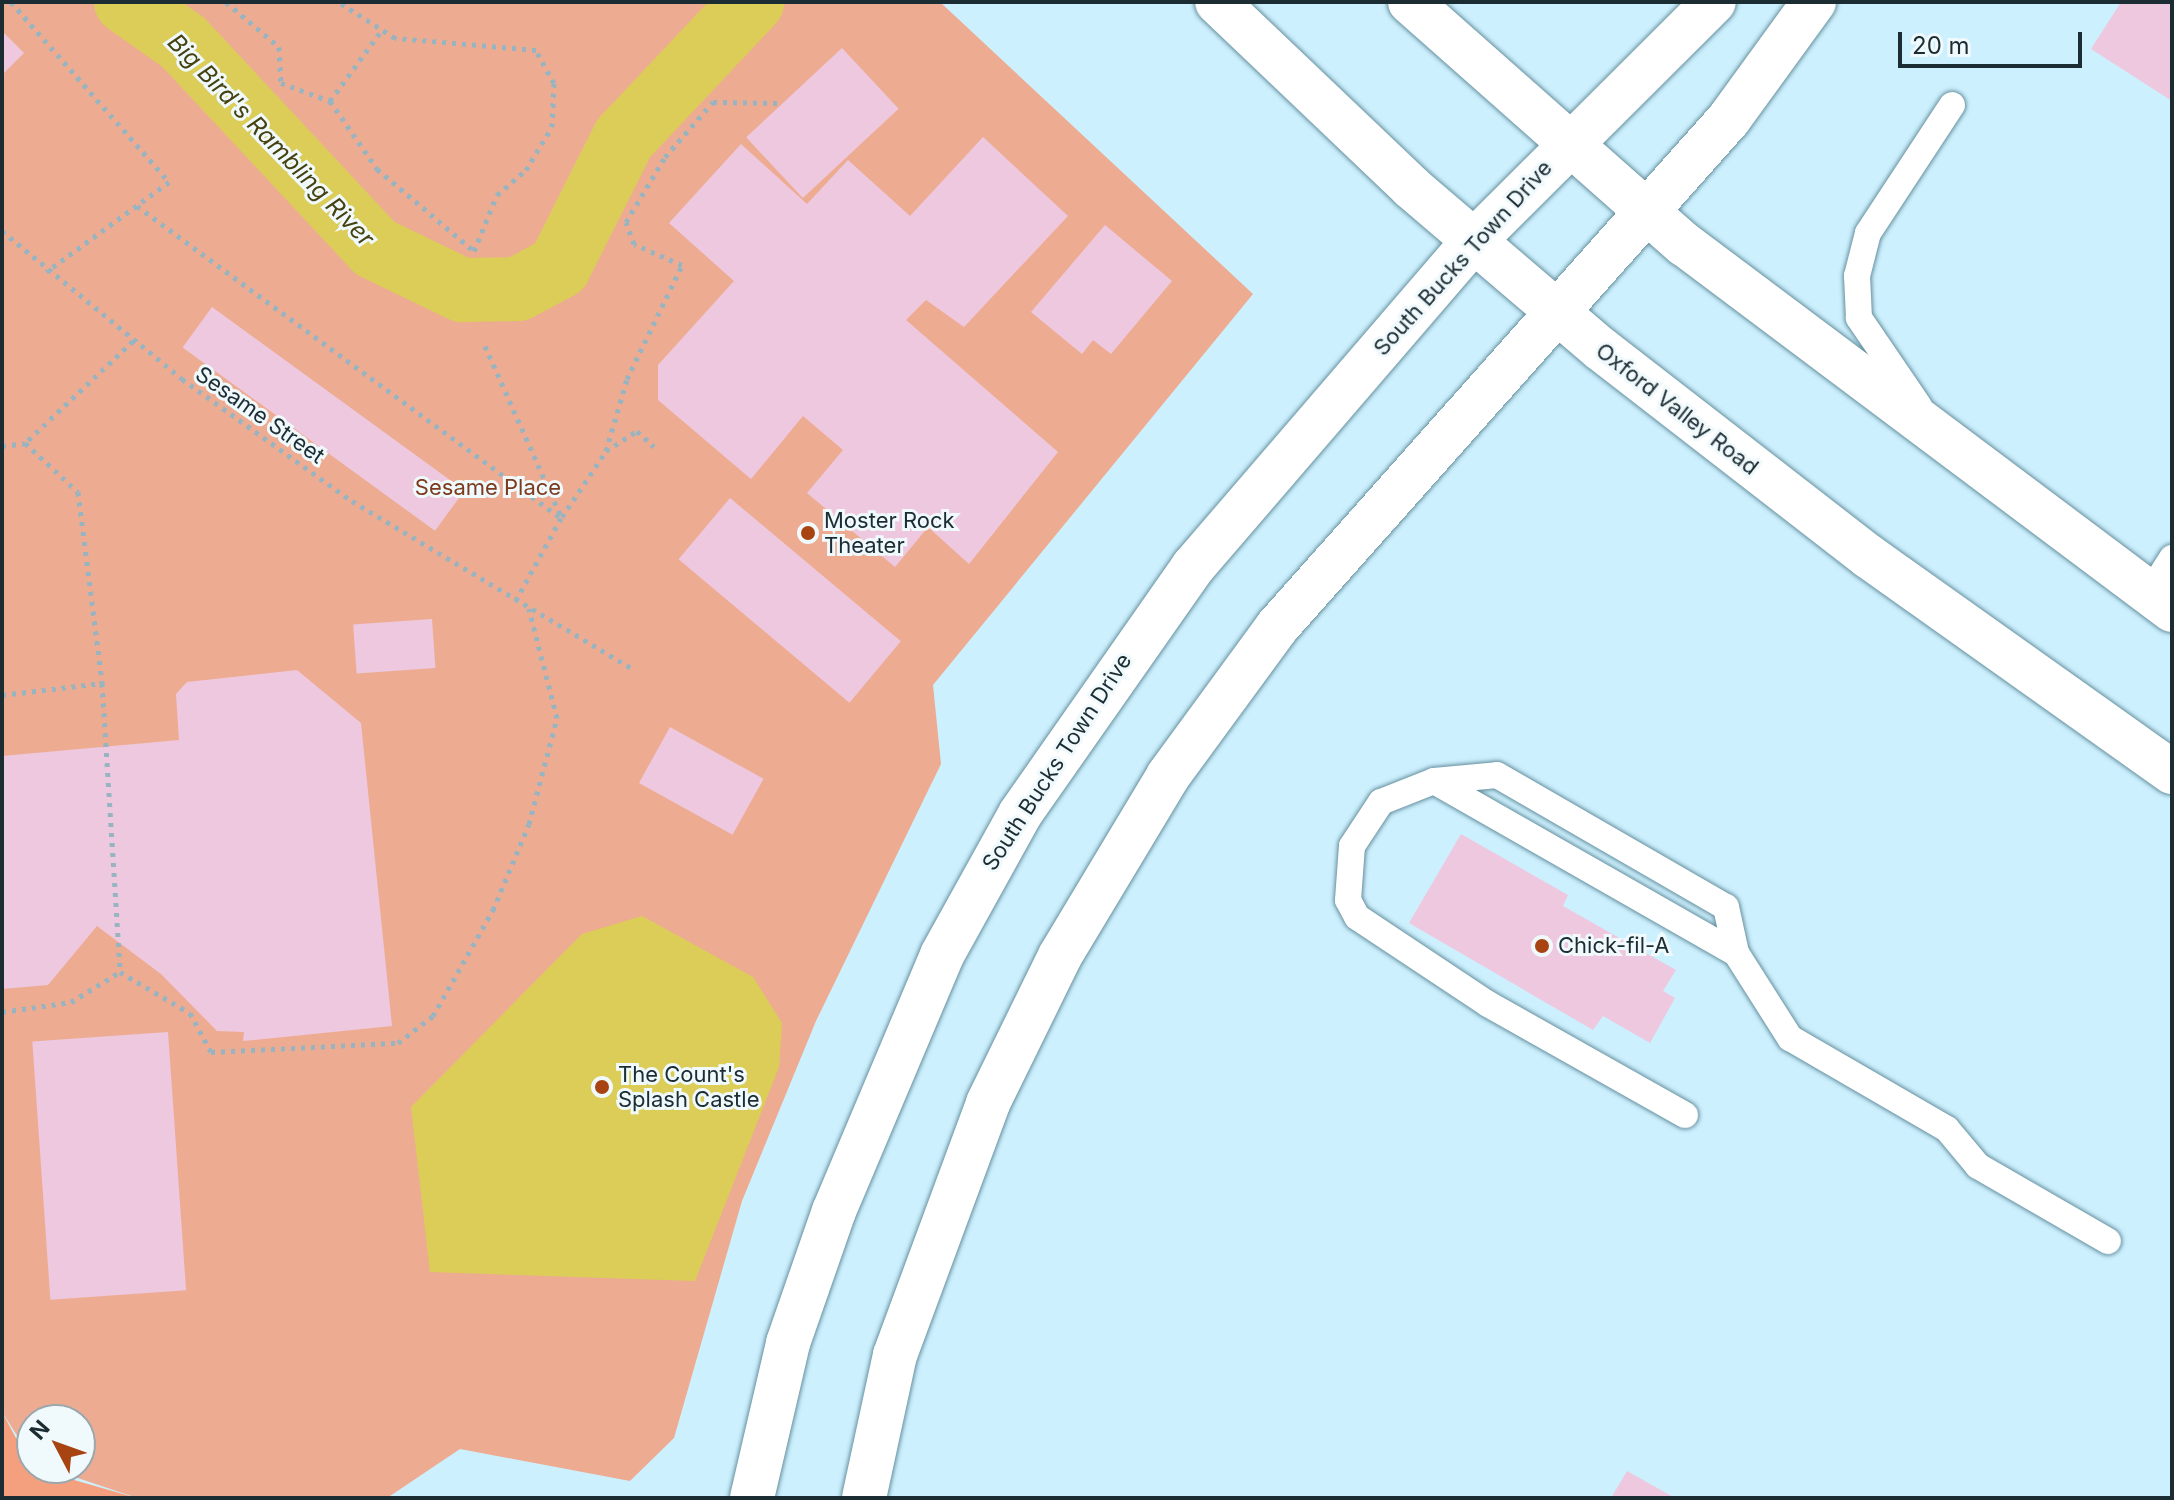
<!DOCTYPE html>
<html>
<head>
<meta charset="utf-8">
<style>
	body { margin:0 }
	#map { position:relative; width:2174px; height:1500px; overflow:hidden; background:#cdf0fe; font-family:Inter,sans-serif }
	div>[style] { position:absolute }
	.green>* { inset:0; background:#edac92 }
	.forest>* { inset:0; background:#f4a07f }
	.water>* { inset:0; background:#dbcd58 }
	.canal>* { height:64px; margin:-32px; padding:0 32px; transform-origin:32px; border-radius:32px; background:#dbcd58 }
	.building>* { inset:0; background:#eec8de; transform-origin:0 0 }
	.path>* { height:5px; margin-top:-2.5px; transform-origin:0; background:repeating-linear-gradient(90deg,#97b4c0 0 4px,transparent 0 10px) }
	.roads { filter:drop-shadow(0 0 2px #66909f) drop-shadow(0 0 2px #66909f) }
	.lane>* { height:26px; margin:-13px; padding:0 13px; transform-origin:13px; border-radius:13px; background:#fff }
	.street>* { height:44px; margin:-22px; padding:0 22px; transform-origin:22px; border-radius:22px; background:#fff }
	.primary>* { height:44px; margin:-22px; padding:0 22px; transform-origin:22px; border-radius:22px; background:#fff }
	.dots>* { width:22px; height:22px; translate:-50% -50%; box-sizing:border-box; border:4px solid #f0f9fc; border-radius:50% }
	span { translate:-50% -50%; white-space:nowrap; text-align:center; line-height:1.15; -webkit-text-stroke:6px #f0f9fc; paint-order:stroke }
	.street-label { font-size:22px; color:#1b2c33 }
	.park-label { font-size:22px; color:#7c3a1e }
	.poi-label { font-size:22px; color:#1b2c33 }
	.left { translate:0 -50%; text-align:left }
	.water-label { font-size:24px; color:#474110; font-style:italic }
	.frame { position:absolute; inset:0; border:4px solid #1b2c33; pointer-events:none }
	.north { position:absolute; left:16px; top:1404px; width:80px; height:80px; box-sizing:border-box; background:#f0f9fc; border:2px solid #9ba7ac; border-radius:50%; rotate:311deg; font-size:22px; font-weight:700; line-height:32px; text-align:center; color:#1b2c33 }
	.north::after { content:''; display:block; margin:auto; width:28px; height:36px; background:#a84312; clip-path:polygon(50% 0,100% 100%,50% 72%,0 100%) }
	.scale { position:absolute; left:1898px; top:32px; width:184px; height:36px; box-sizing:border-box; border:4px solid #1b2c33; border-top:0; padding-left:10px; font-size:24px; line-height:28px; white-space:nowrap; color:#1b2c33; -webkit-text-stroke:6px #f0f9fc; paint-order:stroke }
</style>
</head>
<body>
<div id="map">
	<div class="green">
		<div style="clip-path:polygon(2px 2px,940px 2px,1253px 294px,933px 685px,941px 764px,816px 1021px,742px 1201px,674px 1438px,630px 1481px,460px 1449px,387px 1498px,137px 1498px,48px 1468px,80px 1468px,80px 1420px,32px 1420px,32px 1459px,2px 1412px)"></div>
	</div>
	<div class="forest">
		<div style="clip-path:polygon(2px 1412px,32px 1468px,137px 1498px,2px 1498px)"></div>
	</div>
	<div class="water">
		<div style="clip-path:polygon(642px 916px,753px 977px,782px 1023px,779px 1067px,695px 1281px,430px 1272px,411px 1107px,582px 934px)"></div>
	</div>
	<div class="canal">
		<div style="left:126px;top:2px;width:70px;rotate:35.1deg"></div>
		<div style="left:183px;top:42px;width:282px;rotate:47deg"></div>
		<div style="left:375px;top:248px;width:97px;rotate:25.8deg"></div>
		<div style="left:462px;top:290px;width:56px;rotate:-1deg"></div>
		<div style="left:518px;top:289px;width:47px;rotate:-28.2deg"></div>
		<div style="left:559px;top:267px;width:144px;rotate:-63.3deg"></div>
		<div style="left:624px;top:138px;width:187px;rotate:-46.7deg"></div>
	</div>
	<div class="building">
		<div style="clip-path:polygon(2121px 2px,2172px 2px,2172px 101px,2091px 49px)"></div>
		<div style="clip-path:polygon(2px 31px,24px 53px,2px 75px)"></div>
		<div style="left:842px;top:48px;width:83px;height:131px;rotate:47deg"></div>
		<div style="clip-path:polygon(983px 137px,1068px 216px,964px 327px,926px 300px,906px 320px,1058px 452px,969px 564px,928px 527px,895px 567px,807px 493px,843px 450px,803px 416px,751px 479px,658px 400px,658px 365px,734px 281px,669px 223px,741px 144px,807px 204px,848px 160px,910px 216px)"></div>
		<div style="clip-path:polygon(1105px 225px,1172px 281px,1111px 354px,1093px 340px,1082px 354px,1031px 312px)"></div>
		<div style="left:212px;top:307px;width:312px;height:50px;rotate:36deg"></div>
		<div style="left:730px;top:498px;width:223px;height:80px;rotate:40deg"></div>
		<div style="left:432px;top:619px;width:49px;height:79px;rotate:86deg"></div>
		<div style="clip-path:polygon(297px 670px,361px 723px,392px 1026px,243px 1041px,244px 1032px,217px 1031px,161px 974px,97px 926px,48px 985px,2px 989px,2px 756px,179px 740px,176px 694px,187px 682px)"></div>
		<div style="left:670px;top:727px;width:107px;height:64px;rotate:29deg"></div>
		<div style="clip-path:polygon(1461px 834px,1568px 895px,1563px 906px,1676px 970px,1663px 991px,1675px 998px,1650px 1043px,1603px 1016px,1593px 1030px,1409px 923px)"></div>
		<div style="left:168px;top:1032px;width:259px;height:136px;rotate:86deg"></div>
		<div style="clip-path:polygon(1627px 1471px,1675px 1498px,1611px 1498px)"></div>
	</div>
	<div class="path">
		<div style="left:11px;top:2px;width:240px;rotate:48.7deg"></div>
		<div style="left:169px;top:182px;width:152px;rotate:143.8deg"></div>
		<div style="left:226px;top:2px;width:70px;rotate:40.3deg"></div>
		<div style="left:279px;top:47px;width:36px;rotate:87deg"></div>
		<div style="left:281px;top:83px;width:52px;rotate:20.2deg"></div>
		<div style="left:330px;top:101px;width:83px;rotate:55.3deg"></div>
		<div style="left:377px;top:169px;width:127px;rotate:40.2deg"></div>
		<div style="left:474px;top:251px;width:61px;rotate:-67.7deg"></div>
		<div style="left:497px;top:195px;width:38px;rotate:-41deg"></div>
		<div style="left:526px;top:170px;width:50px;rotate:-58.8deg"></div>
		<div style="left:552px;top:127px;width:44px;rotate:-87.4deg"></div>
		<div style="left:554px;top:83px;width:38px;rotate:-119deg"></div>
		<div style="left:536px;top:50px;width:142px;rotate:-175.1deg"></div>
		<div style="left:395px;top:38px;width:67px;rotate:-147.3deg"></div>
		<div style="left:330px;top:101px;width:87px;rotate:-53.9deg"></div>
		<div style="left:137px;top:206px;width:526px;rotate:36.35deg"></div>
		<div style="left:561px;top:518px;width:96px;rotate:118.7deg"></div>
		<div style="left:2px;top:231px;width:233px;rotate:39.4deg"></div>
		<div style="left:182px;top:379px;width:209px;rotate:35.7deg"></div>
		<div style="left:352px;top:501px;width:327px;rotate:30.9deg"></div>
		<div style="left:133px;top:341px;width:149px;rotate:136.6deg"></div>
		<div style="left:25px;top:443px;width:72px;rotate:42.8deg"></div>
		<div style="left:78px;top:492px;width:193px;rotate:82.8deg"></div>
		<div style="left:102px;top:683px;width:290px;rotate:86.4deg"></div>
		<div style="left:120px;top:972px;width:81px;rotate:30.4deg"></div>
		<div style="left:190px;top:1013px;width:44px;rotate:61.7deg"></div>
		<div style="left:211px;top:1052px;width:187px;rotate:-2.8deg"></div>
		<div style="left:398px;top:1043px;width:44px;rotate:-37.6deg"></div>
		<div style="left:433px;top:1016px;width:122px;rotate:-60.5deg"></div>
		<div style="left:493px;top:910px;width:93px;rotate:-67.3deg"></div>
		<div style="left:529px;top:824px;width:110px;rotate:-75.2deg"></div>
		<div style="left:557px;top:718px;width:113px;rotate:-104.4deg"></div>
		<div style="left:485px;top:346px;width:187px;rotate:66deg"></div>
		<div style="left:2px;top:446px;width:23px;rotate:-7deg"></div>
		<div style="left:606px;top:451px;width:75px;rotate:-73.7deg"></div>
		<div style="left:627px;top:379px;width:127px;rotate:-64.2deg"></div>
		<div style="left:682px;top:265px;width:52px;rotate:-156.4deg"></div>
		<div style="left:634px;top:244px;width:23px;rotate:-110deg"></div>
		<div style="left:626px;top:222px;width:76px;rotate:-59deg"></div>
		<div style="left:665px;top:157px;width:73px;rotate:-48.9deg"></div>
		<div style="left:713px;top:102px;width:69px;rotate:0.8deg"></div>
		<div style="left:562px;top:517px;width:79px;rotate:-56.3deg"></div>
		<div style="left:606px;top:451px;width:37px;rotate:-33deg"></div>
		<div style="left:637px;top:431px;width:23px;rotate:43deg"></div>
		<div style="left:2px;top:695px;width:101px;rotate:-6.8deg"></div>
		<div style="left:2px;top:1012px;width:70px;rotate:-8.2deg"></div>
		<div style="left:71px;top:1002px;width:57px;rotate:-31.5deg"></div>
	</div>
	<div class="roads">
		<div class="lane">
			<div style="left:1919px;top:406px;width:107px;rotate:-124.3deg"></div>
			<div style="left:1859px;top:318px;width:42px;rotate:-92.7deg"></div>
			<div style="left:1857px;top:276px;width:44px;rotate:-75.7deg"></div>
			<div style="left:1868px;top:233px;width:153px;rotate:-56.7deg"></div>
			<div style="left:2149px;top:594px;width:43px;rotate:-57.4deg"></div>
			<div style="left:1434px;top:781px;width:63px;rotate:-5.4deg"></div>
			<div style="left:1497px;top:775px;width:264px;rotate:30deg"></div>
			<div style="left:1726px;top:907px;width:47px;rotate:77.7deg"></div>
			<div style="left:1685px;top:1115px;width:226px;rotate:-150.6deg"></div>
			<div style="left:1488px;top:1004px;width:157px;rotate:-146.4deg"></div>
			<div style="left:1357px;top:917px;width:19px;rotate:-118deg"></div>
			<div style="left:1348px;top:900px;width:54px;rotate:-85.8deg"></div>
			<div style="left:1352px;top:846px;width:53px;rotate:-56.6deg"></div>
			<div style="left:1381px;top:802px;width:57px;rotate:-21.6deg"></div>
			<div style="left:1434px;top:781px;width:348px;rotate:29.7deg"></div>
			<div style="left:1736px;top:953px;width:101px;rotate:57.6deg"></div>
			<div style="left:1790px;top:1038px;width:181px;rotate:30.1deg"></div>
			<div style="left:1947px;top:1129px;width:48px;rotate:50deg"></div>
			<div style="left:1978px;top:1166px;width:150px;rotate:30deg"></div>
		</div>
		<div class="street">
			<div style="left:752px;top:1498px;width:159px;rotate:-76.9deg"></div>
			<div style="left:788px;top:1343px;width:140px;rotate:-70.8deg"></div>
			<div style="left:834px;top:1211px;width:278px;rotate:-67.1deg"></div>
			<div style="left:942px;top:955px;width:161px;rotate:-61deg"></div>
			<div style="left:1020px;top:814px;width:302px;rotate:-55deg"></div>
			<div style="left:1193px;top:567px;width:429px;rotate:-49.3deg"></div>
			<div style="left:1473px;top:242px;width:340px;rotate:-44.9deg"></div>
			<div style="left:864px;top:1498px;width:146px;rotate:-77.8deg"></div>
			<div style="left:895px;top:1355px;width:269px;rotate:-69.7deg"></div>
			<div style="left:988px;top:1103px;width:164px;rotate:-63.9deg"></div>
			<div style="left:1060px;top:956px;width:210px;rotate:-59deg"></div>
			<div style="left:1168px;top:776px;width:185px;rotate:-53.8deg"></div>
			<div style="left:1277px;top:627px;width:680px;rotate:-48.34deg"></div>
			<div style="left:1729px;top:119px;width:145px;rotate:-54deg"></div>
		</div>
		<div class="primary">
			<div style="left:1217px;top:2px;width:268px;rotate:43.6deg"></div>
			<div style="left:1411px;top:187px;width:250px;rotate:40.5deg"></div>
			<div style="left:1601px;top:349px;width:338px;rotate:37.8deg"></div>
			<div style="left:1868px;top:556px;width:373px;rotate:35.4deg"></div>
			<div style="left:1410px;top:2px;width:366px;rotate:41.5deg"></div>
			<div style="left:1684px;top:244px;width:610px;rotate:36.87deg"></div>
		</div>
	</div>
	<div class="dots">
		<div style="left:808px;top:533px;background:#a84312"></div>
		<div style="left:1542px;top:946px;background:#a84312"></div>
		<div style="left:602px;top:1087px;background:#a84312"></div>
	</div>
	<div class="street-label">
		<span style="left:1463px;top:258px;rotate:-48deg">South Bucks Town Drive</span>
		<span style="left:1677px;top:409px;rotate:38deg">Oxford Valley Road</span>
		<span style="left:260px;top:415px;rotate:35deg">Sesame Street</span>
		<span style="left:1057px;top:762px;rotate:-57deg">South Bucks Town Drive</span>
	</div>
	<div class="park-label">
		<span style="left:488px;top:488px">Sesame Place</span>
	</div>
	<div class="poi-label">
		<span class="left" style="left:824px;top:533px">Moster Rock<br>Theater</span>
		<span class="left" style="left:1558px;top:946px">Chick-fil-A</span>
		<span class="left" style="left:618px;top:1087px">The Count's<br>Splash Castle</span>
	</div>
	<div class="water-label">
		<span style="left:271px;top:140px;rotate:46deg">Big Bird's Rambling River</span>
	</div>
	<div class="frame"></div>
	<div class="north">N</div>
	<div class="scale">20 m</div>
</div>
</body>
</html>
